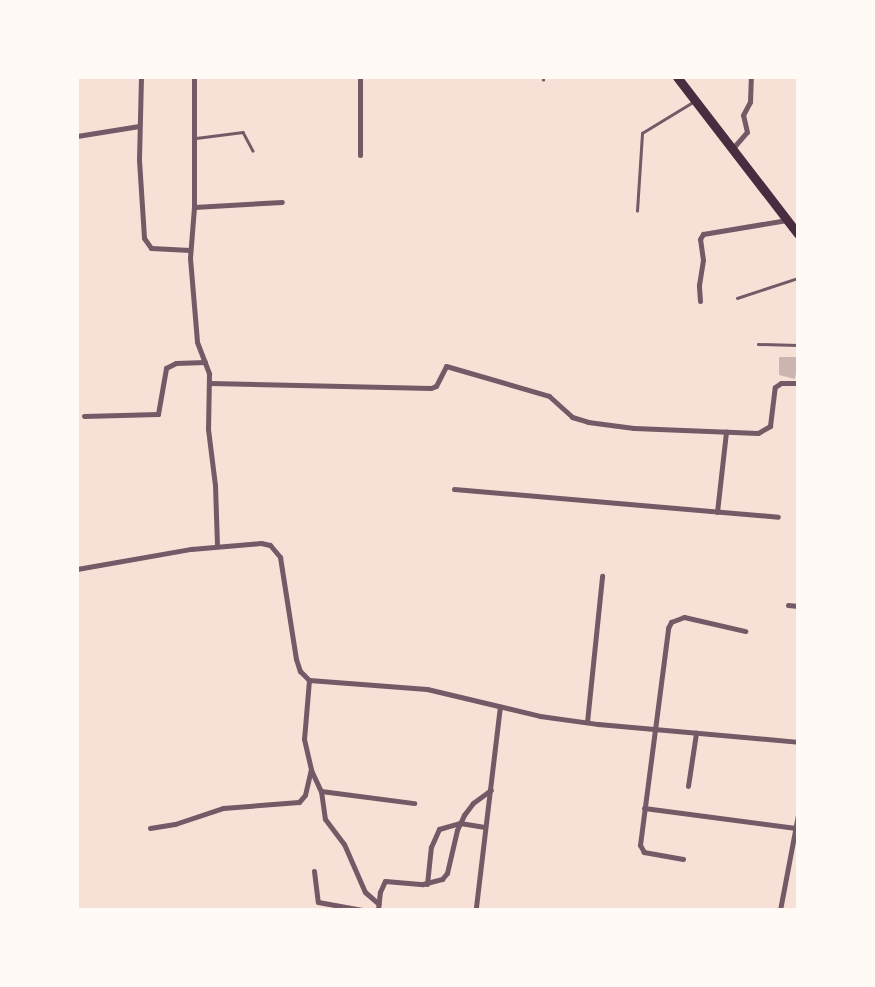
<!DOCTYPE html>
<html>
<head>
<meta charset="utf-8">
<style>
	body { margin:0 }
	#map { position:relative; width:875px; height:987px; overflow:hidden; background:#f7e1d7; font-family:"Public Sans",sans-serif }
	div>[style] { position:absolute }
	.building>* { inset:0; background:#ccb4b1 }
	.service>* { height:2.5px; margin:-1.25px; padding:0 1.25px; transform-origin:1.25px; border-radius:1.25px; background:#755966 }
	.minor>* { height:5px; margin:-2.5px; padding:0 2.5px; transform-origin:2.5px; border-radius:2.5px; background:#755966 }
	.trunk>* { height:9px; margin:-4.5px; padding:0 4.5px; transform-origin:4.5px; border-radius:4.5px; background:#4a2c40 }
	span { translate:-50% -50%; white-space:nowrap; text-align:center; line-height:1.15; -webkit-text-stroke:7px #fffaf5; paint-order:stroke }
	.frame { position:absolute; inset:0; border:79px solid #fffaf5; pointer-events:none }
</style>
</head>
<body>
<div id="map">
	<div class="building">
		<div style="clip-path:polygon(779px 357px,798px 357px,795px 379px,779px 375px)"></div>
	</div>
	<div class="service">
		<div style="left:543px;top:80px;width:3px;rotate:-90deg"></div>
		<div style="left:196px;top:138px;width:47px;rotate:-7.3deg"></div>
		<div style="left:243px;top:132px;width:21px;rotate:62deg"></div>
		<div style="left:637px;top:211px;width:78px;rotate:-86.3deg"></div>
		<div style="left:642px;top:133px;width:60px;rotate:-31.3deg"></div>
		<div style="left:737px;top:298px;width:64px;rotate:-18.2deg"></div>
		<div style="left:758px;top:344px;width:40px;rotate:1.4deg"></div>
	</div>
	<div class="minor">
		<div style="left:141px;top:77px;width:83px;rotate:91.4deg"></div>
		<div style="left:139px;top:160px;width:78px;rotate:86.3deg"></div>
		<div style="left:144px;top:238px;width:12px;rotate:55deg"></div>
		<div style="left:151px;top:248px;width:39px;rotate:3deg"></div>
		<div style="left:194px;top:77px;width:130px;rotate:90deg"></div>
		<div style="left:194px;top:207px;width:51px;rotate:94.5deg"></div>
		<div style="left:190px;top:258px;width:84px;rotate:85.2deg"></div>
		<div style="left:197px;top:342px;width:34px;rotate:69deg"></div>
		<div style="left:209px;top:374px;width:55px;rotate:91deg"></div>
		<div style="left:208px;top:429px;width:56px;rotate:82.9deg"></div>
		<div style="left:215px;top:485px;width:61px;rotate:88.1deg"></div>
		<div style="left:77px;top:136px;width:63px;rotate:-9.2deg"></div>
		<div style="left:733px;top:148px;width:21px;rotate:-49deg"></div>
		<div style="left:747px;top:132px;width:17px;rotate:-103deg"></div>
		<div style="left:743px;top:115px;width:15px;rotate:-62deg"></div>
		<div style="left:750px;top:102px;width:25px;rotate:-88deg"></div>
		<div style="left:360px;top:155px;width:78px;rotate:-90deg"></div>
		<div style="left:194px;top:207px;width:88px;rotate:-3.3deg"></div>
		<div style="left:700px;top:301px;width:16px;rotate:-94deg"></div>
		<div style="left:699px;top:285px;width:25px;rotate:-81deg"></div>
		<div style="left:703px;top:260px;width:21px;rotate:-98deg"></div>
		<div style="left:700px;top:239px;width:6px;rotate:-59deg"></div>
		<div style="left:703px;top:234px;width:85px;rotate:-9.5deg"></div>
		<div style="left:209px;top:383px;width:222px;rotate:1.3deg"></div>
		<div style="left:431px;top:388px;width:5px;rotate:-22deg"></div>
		<div style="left:436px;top:386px;width:22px;rotate:-63deg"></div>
		<div style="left:446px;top:366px;width:107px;rotate:16.2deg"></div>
		<div style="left:549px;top:396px;width:31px;rotate:42deg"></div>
		<div style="left:572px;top:417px;width:17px;rotate:17deg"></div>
		<div style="left:588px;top:422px;width:46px;rotate:7.4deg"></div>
		<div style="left:634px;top:428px;width:124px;rotate:2.3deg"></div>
		<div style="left:758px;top:433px;width:14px;rotate:-30deg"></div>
		<div style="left:770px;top:426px;width:39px;rotate:-83deg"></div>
		<div style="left:775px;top:387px;width:7px;rotate:-34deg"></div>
		<div style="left:781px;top:383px;width:17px"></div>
		<div style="left:84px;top:416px;width:74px;rotate:-1.5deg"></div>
		<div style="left:158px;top:414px;width:47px;rotate:-80.1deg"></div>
		<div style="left:166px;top:368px;width:11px;rotate:-27deg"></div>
		<div style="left:176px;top:363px;width:29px;rotate:-2deg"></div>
		<div style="left:454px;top:489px;width:325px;rotate:4.9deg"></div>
		<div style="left:717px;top:512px;width:81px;rotate:-83.6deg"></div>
		<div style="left:77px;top:569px;width:116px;rotate:-10deg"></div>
		<div style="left:191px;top:549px;width:70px;rotate:-4.9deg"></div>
		<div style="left:261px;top:543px;width:9px;rotate:13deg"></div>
		<div style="left:270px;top:545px;width:16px;rotate:50deg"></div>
		<div style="left:280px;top:557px;width:103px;rotate:81.1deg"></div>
		<div style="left:296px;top:659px;width:13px;rotate:72deg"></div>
		<div style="left:300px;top:671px;width:13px;rotate:45deg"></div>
		<div style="left:309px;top:680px;width:118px;rotate:4.4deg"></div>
		<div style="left:427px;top:689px;width:116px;rotate:13.4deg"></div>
		<div style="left:540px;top:716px;width:59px;rotate:7.9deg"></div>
		<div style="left:598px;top:724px;width:201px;rotate:5.1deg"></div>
		<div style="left:788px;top:605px;width:10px;rotate:6deg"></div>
		<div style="left:309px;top:680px;width:59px;rotate:94.8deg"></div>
		<div style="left:304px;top:739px;width:32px;rotate:77deg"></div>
		<div style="left:311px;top:770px;width:23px;rotate:65deg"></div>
		<div style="left:321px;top:791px;width:28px;rotate:82deg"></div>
		<div style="left:325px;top:819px;width:31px;rotate:53deg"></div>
		<div style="left:344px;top:844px;width:52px;rotate:66.4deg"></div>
		<div style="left:365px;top:892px;width:18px;rotate:41deg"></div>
		<div style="left:587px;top:722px;width:147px;rotate:-84.1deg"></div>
		<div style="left:688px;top:786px;width:54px;rotate:-81.4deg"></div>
		<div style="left:321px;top:791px;width:94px;rotate:7.4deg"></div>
		<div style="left:644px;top:808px;width:153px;rotate:7.5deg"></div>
		<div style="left:150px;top:828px;width:25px;rotate:-9deg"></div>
		<div style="left:175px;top:824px;width:51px;rotate:-18.4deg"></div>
		<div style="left:223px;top:808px;width:76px;rotate:-4.5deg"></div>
		<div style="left:299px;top:802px;width:9px;rotate:-49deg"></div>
		<div style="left:305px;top:795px;width:26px;rotate:-77deg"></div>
		<div style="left:683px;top:859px;width:40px;rotate:-170deg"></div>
		<div style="left:644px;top:852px;width:8px;rotate:-120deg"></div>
		<div style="left:640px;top:845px;width:219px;rotate:-82.6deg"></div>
		<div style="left:668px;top:628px;width:7px;rotate:-63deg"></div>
		<div style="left:671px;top:622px;width:14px;rotate:-21deg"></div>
		<div style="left:684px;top:617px;width:63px;rotate:12.9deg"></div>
		<div style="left:314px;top:871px;width:31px;rotate:83deg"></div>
		<div style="left:318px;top:902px;width:45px;rotate:10.3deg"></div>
		<div style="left:427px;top:884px;width:37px;rotate:-84deg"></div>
		<div style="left:431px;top:847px;width:20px;rotate:-66deg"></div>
		<div style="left:439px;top:829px;width:22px;rotate:-16deg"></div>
		<div style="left:460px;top:823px;width:25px;rotate:9deg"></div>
		<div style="left:476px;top:907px;width:202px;rotate:-83.2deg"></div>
		<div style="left:378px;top:910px;width:18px;rotate:-84deg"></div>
		<div style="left:380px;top:892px;width:12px;rotate:-66deg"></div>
		<div style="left:385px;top:881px;width:38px;rotate:5deg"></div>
		<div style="left:423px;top:884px;width:20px;rotate:-15deg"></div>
		<div style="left:442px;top:879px;width:8px;rotate:-50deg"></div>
		<div style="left:447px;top:873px;width:44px;rotate:-76.9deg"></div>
		<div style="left:457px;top:830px;width:17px;rotate:-65deg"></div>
		<div style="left:464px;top:815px;width:15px;rotate:-53deg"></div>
		<div style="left:473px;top:803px;width:22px;rotate:-36deg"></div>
		<div style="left:780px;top:910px;width:97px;rotate:-79.3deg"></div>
	</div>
	<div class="trunk">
		<div style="left:677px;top:77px;width:198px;rotate:52.4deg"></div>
	</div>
	<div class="frame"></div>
</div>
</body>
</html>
